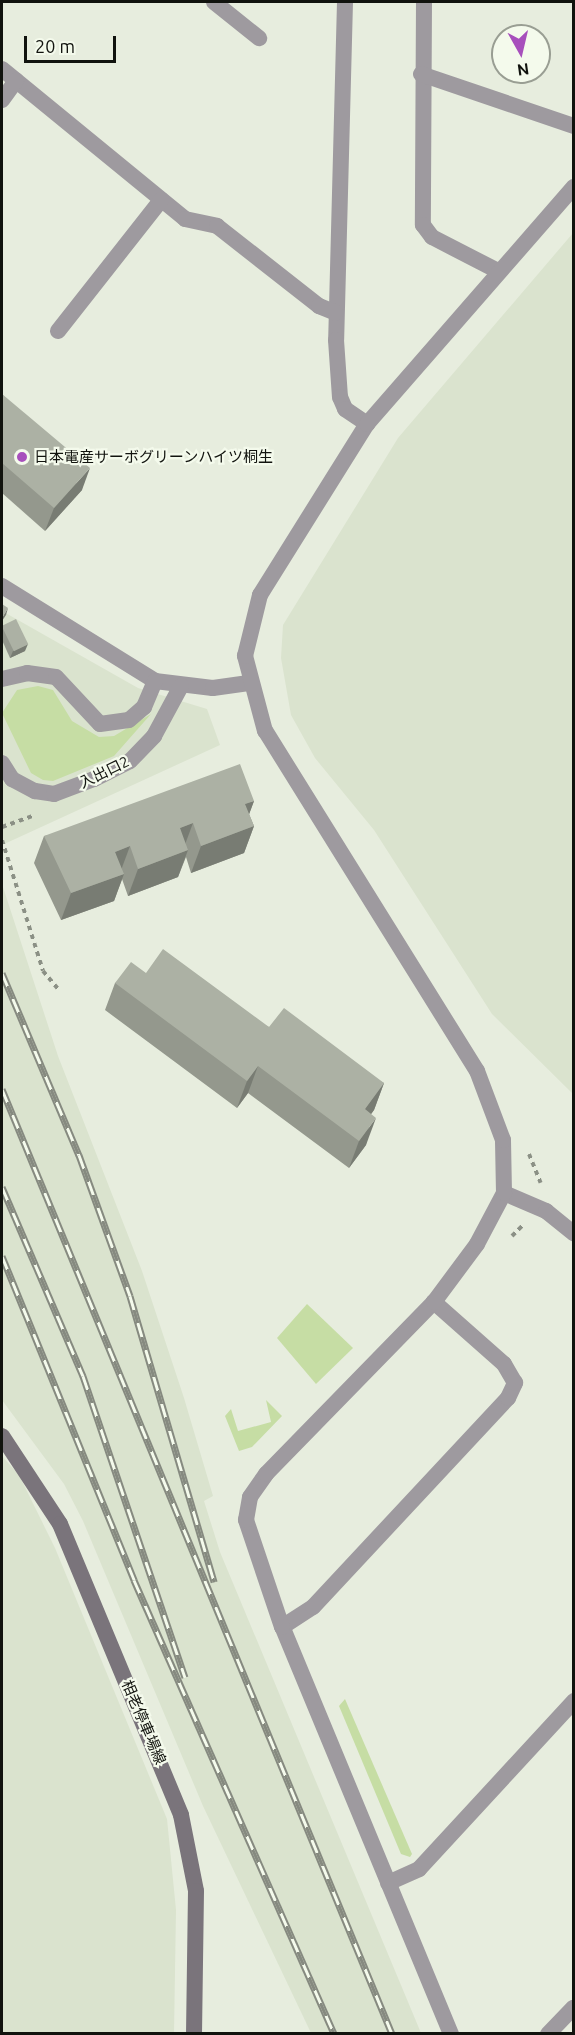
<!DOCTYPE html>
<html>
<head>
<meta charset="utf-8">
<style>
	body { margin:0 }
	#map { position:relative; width:575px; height:2035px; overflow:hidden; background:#e7edde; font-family:Ubuntu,"Noto Sans JP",sans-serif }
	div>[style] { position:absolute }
	.built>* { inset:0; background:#dae3ce }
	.green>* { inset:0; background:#c6dda4 }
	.path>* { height:4px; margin-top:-2px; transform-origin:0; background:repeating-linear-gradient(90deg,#8b9085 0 4.5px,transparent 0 9px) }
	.service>* { height:16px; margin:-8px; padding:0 8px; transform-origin:8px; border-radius:8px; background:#9e9a9f }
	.minor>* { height:16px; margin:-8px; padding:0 8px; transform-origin:8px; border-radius:8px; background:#9e9a9f }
	.tertiary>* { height:16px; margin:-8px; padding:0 8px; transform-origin:8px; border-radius:8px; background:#9e9a9f }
	.secondary>* { height:16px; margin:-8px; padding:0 8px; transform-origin:8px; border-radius:8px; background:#7a747b }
	.rail>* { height:7px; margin-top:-3.5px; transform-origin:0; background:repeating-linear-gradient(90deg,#f4faec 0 14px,#868a80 0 28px); box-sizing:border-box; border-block:2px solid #868a80 }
	.wall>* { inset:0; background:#94988d }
	.shaded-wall>* { inset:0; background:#787c73 }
	.building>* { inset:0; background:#acb1a4; transform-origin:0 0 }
	.dots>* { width:16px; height:16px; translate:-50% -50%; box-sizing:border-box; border:3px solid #f4faec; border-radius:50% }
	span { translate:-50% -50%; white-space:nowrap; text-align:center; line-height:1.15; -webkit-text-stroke:4.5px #f4faec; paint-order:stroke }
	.poi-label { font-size:15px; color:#11130e }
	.left { translate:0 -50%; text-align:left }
	.street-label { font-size:15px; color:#11130e }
	.frame { position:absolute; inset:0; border:3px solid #11130e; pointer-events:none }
	.north { position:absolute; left:491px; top:24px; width:60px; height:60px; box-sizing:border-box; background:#f4faec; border:2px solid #999e93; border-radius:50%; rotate:172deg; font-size:16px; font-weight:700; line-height:24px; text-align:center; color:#11130e }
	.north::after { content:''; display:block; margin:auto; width:21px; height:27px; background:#a74fbc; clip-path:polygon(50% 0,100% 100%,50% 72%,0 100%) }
	.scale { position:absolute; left:24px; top:36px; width:92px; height:27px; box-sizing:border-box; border:3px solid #11130e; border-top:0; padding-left:8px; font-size:18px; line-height:21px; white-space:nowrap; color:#11130e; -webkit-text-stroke:4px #f4faec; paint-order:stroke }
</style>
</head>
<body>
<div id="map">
	<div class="built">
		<div style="clip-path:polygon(573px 233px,573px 1094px,492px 1014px,374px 830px,315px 758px,291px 715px,281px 658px,283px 625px,398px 438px)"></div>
		<div style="clip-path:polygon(2px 611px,138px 688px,207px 709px,220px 745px,2px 845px)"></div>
		<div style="clip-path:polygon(2px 884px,58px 1056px,142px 1271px,184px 1398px,213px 1496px,204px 1501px,220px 1552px,421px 2033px,311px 2033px,203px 1806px,83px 1521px,64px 1484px,2px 1400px)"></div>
		<div style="clip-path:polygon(2px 1456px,19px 1475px,55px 1548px,167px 1819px,176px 1910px,174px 2033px,2px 2033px)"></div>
	</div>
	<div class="green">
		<div style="clip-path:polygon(38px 686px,53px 690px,72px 721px,99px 737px,114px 736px,151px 714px,114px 756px,53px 781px,43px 780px,31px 773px,2px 713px,17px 690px)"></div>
		<div style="clip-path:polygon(307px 1304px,353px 1348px,316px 1384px,277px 1338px)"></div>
		<div style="clip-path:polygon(266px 1400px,282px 1416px,252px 1447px,239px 1451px,225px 1416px,231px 1409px,238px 1431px,271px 1422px)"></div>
		<div style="clip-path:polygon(345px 1699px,412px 1854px,410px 1857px,401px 1854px,339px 1706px)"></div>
	</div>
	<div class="path">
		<div style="left:2px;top:827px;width:32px;rotate:-20deg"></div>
		<div style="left:2px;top:840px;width:137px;rotate:72.6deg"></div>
		<div style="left:43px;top:971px;width:25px;rotate:50deg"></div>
		<div style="left:529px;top:1154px;width:31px;rotate:68deg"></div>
		<div style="left:512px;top:1236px;width:14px;rotate:-45deg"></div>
	</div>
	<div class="service">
		<div style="left:214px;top:2px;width:58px;rotate:38.7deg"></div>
		<div style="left:345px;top:2px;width:338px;rotate:91.5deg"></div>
		<div style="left:336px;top:340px;width:57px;rotate:86deg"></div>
		<div style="left:340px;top:397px;width:13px;rotate:67deg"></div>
		<div style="left:345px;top:409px;width:27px;rotate:34deg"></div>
		<div style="left:2px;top:69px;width:237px;rotate:39.3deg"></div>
		<div style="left:185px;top:219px;width:33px;rotate:12deg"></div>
		<div style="left:217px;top:226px;width:130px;rotate:38.1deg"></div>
		<div style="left:319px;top:306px;width:18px;rotate:22deg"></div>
		<div style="left:2px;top:100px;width:24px;rotate:-54deg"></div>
		<div style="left:58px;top:331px;width:167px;rotate:-51.8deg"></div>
		<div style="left:282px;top:1627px;width:37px;rotate:-33deg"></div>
		<div style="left:313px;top:1607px;width:286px;rotate:-47deg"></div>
		<div style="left:508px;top:1398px;width:17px;rotate:-65deg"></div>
		<div style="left:515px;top:1383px;width:22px;rotate:-120deg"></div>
		<div style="left:504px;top:1364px;width:94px;rotate:-138.5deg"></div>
	</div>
	<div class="minor">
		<div style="left:424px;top:2px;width:223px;rotate:90.3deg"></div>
		<div style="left:423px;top:225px;width:15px;rotate:53deg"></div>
		<div style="left:432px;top:237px;width:74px;rotate:27.3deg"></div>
		<div style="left:421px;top:74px;width:162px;rotate:18.8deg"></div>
		<div style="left:2px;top:586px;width:180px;rotate:31.8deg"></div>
		<div style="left:155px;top:681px;width:58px;rotate:6.9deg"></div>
		<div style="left:213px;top:688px;width:36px;rotate:-8deg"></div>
		<div style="left:2px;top:679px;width:26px;rotate:-13deg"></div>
		<div style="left:27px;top:673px;width:29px;rotate:8deg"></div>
		<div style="left:56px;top:677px;width:64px;rotate:46.9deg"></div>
		<div style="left:100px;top:724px;width:29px;rotate:-8deg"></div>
		<div style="left:129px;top:720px;width:20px;rotate:-41deg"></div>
		<div style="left:144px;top:707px;width:28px;rotate:-67deg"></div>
		<div style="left:2px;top:763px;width:19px;rotate:58deg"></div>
		<div style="left:12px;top:779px;width:26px;rotate:28deg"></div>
		<div style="left:35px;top:791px;width:19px;rotate:9deg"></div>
		<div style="left:54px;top:794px;width:43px;rotate:-20.6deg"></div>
		<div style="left:94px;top:779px;width:40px;rotate:-26.6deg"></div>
		<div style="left:130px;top:761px;width:35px;rotate:-46deg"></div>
		<div style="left:154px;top:736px;width:57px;rotate:-61.6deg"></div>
		<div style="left:504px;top:1193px;width:46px;rotate:23.2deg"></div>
		<div style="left:546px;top:1211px;width:36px;rotate:39deg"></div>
		<div style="left:388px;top:1883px;width:34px;rotate:-24deg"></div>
		<div style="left:419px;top:1869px;width:229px;rotate:-47.3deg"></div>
		<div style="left:548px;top:2034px;width:37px;rotate:-46deg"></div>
	</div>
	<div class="tertiary">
		<div style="left:451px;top:2034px;width:441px;rotate:-112.5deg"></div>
		<div style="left:282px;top:1627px;width:113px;rotate:-108.6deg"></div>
		<div style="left:246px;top:1520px;width:23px;rotate:-80deg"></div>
		<div style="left:250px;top:1497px;width:28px;rotate:-55deg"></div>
		<div style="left:266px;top:1474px;width:240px;rotate:-45.7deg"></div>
		<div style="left:434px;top:1302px;width:72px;rotate:-53.4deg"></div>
		<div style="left:477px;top:1244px;width:58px;rotate:-62.1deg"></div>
		<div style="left:504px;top:1193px;width:53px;rotate:-91.1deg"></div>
		<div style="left:503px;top:1140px;width:74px;rotate:-110.6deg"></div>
		<div style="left:477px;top:1071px;width:401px;rotate:-121.9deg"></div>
		<div style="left:265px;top:731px;width:78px;rotate:-104.9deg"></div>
		<div style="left:245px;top:656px;width:63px;rotate:-76.2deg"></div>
		<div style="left:260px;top:595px;width:202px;rotate:-58deg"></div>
		<div style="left:367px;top:424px;width:315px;rotate:-48.9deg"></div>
	</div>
	<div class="secondary">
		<div style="left:2px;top:1436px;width:105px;rotate:56.6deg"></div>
		<div style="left:60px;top:1524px;width:315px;rotate:67.4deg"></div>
		<div style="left:181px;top:1815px;width:77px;rotate:78.8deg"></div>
		<div style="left:196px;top:1891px;width:143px;rotate:90.8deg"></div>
	</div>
	<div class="rail">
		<div style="left:2px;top:973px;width:198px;rotate:67.1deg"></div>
		<div style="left:79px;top:1155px;width:150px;rotate:70.1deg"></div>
		<div style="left:130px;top:1296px;width:298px;rotate:73.6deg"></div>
		<div style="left:2px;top:1089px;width:1022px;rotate:67.57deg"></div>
		<div style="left:2px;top:1187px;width:206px;rotate:66.8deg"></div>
		<div style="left:83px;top:1376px;width:318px;rotate:71.3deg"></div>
		<div style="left:2px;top:1256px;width:350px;rotate:67.8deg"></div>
		<div style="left:134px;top:1580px;width:496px;rotate:66.2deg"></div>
	</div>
	<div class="wall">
		<div style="clip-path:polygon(2px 394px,82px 490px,45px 531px,2px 493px)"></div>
		<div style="clip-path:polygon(2px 627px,25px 651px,10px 658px,2px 640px)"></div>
		<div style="clip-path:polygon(254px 801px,249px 814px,254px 826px,244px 853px,191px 873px,186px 857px,178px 877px,128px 896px,122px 879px,114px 901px,61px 920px,34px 863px,44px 836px)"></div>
		<div style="clip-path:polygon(146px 973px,269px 1027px,384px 1083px,374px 1110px,371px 1114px,366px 1145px,349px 1168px,248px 1093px,237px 1108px,105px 1010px,115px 983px)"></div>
	</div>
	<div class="shaded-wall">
		<div style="clip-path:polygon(90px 468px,82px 490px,45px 531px,54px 508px)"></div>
		<div style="clip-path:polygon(8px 608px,6px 615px,2px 621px,2px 618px)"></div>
		<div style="clip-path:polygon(28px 644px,25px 651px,10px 658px,13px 651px)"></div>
		<div style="clip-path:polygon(254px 801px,244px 828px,245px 804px)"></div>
		<div style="clip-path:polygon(193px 823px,183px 850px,180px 828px)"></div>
		<div style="clip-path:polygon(254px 826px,244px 853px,191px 873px,201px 846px)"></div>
		<div style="clip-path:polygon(130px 846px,120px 873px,115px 852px)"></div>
		<div style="clip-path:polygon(188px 850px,178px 877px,128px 896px,138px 869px)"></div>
		<div style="clip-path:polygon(124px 874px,114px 901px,61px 920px,71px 893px)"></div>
		<div style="clip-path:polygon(258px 1066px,248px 1093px,237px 1108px,247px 1081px)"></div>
		<div style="clip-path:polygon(384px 1083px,374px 1110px,355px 1136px,365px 1109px)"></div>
		<div style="clip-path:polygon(376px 1118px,366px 1145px,349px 1168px,359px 1141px)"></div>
	</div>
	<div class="building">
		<div style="clip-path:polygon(2px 394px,90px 468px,54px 508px,2px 463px)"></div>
		<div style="clip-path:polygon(2px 604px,8px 608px,2px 618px)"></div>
		<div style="left:16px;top:619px;width:28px;height:16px;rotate:64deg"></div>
		<div style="clip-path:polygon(240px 764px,254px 801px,245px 804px,254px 826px,201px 846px,193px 823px,180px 828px,188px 850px,138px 869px,130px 846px,115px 852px,124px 874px,71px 893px,44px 836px)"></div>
		<div style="clip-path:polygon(163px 949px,269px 1027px,284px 1008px,384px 1083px,365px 1109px,376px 1118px,359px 1141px,258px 1066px,247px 1081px,115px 983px,131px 962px,146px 973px)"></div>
	</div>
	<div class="dots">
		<div style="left:22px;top:457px;background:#a74fbc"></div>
	</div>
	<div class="poi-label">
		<span class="left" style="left:34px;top:457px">日本電産サーボグリーンハイツ桐生</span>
	</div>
	<div class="street-label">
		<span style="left:104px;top:772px;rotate:-26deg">入出口2</span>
		<span style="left:144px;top:1722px;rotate:67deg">相老停車場線</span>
	</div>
	<div class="frame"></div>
	<div class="north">N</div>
	<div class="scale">20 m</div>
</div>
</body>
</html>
